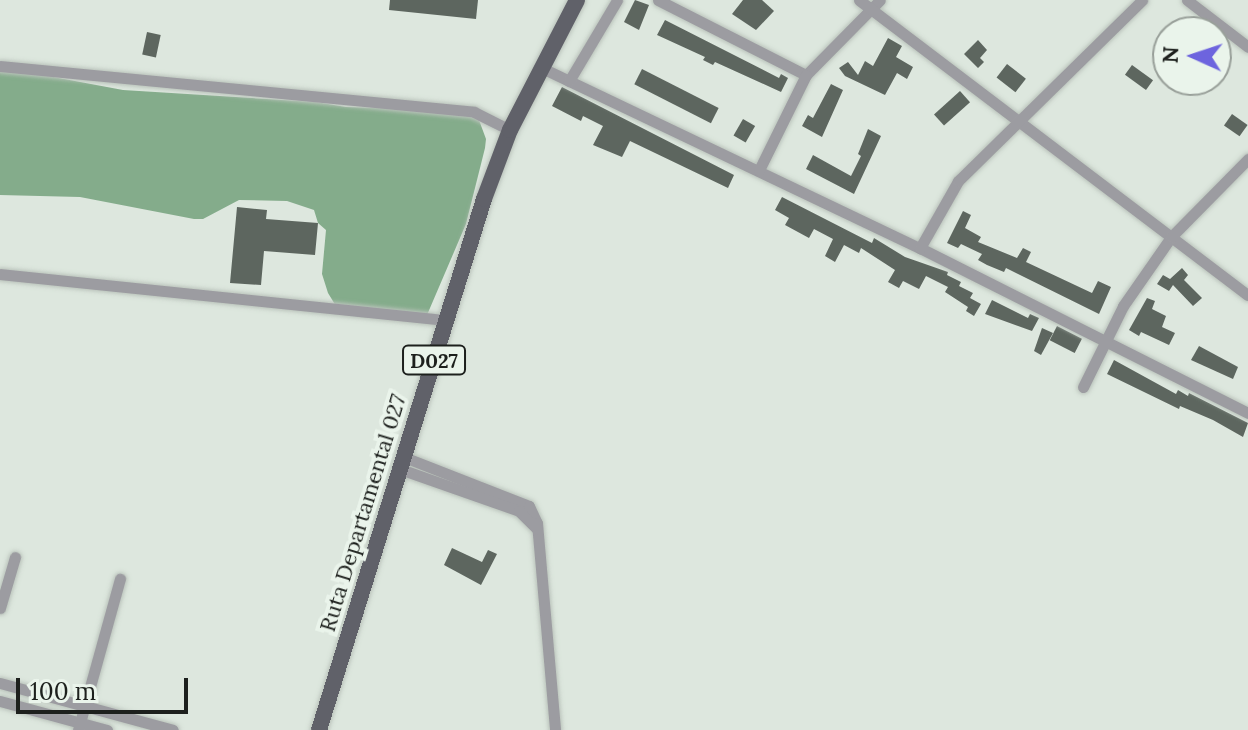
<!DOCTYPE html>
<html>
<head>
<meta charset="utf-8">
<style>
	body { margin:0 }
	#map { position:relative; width:1248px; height:730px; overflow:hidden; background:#dde7de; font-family:Lora,serif }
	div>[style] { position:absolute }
	.forest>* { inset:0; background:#84ac8b }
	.building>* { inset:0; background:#5d665f; transform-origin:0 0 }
	.roads { filter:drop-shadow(0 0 2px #bac3bb) drop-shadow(0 0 2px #bac3bb) }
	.minor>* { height:11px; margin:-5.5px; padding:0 5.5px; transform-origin:5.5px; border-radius:5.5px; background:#9c9ca1 }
	.primary>* { height:16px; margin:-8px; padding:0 8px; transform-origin:8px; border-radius:8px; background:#606169 }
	span { translate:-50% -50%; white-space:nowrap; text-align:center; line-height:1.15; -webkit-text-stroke:8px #eaf4eb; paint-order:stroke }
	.shield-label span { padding:2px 6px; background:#eaf4eb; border:2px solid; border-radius:6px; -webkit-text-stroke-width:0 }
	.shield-label { font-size:20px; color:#1d201d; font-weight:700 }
	.street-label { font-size:22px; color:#1d201d }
	.north { position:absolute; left:1152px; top:16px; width:80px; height:80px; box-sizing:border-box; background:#eaf4eb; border:2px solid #989f99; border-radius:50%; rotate:273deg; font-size:22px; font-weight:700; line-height:32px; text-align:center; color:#1d201d }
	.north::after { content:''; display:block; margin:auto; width:28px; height:36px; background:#6d64de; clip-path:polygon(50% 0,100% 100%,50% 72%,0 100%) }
	.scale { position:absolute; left:16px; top:678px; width:172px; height:36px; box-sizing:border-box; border:4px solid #1d201d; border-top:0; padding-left:10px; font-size:24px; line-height:28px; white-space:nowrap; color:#1d201d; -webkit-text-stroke:6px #eaf4eb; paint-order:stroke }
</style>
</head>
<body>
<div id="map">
	<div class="forest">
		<div style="clip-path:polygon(0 67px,123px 90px,316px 102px,346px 107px,452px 110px,479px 120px,486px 139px,485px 148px,466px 224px,427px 315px,399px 320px,358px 317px,339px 311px,328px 293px,322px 274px,326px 230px,318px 223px,314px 210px,287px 201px,239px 200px,203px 219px,194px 219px,80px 197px,0 195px)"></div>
	</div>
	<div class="building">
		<div style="clip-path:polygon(390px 0,478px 0,476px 19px,389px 10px)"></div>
		<div style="clip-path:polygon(635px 0,649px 5px,639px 30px,624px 22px)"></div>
		<div style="clip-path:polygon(743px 0,762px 0,774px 11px,756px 30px,732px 14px)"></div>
		<div style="clip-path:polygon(665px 20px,779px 78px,781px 74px,788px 78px,781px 92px,715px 62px,713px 65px,703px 60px,705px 57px,657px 35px)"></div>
		<div style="left:147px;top:32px;width:14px;height:23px;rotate:12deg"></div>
		<div style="clip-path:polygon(888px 38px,902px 46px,896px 57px,913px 67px,907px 79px,897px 73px,885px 95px,845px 76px,839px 68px,848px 62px,858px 75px,865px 61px,873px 66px)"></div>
		<div style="clip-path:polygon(978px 40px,987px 50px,980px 58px,984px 62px,978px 68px,964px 54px)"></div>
		<div style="left:1007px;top:64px;width:24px;height:17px;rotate:38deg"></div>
		<div style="left:1132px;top:65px;width:26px;height:12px;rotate:36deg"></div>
		<div style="left:642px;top:69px;width:86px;height:17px;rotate:27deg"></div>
		<div style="clip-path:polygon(831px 84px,843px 90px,822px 137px,802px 126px,808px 115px,813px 118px)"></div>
		<div style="clip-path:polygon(562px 87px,734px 175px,728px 188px,630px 141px,622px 157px,593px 145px,603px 126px,583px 116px,581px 121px,552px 106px)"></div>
		<div style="left:960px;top:91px;width:15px;height:35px;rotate:48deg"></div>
		<div style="left:1232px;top:114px;width:19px;height:14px;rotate:35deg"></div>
		<div style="left:743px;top:119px;width:14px;height:19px;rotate:30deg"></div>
		<div style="clip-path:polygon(868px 129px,881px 136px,854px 194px,806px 169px,813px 155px,851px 176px,861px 156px,858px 154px)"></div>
		<div style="clip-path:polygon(782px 197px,872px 243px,874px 238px,905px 257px,948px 272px,947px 275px,961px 282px,959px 286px,973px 293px,970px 298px,981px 304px,974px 316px,966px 311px,968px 307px,945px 292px,948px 287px,926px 276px,919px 289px,903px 281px,899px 288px,888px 282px,895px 270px,861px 248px,859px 253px,844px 245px,835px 262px,825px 256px,833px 239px,814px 229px,809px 238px,785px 225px,789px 218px,775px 210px)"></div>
		<div style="clip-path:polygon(237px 207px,267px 210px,266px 219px,318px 223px,315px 255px,264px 251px,261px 285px,230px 283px)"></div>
		<div style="clip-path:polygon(963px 211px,971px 215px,965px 228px,981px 237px,978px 242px,1017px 258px,1023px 248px,1031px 252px,1026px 262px,1092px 293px,1098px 281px,1111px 287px,1099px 314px,1006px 268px,1004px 272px,987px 265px,978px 260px,982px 254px,961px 244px,958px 248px,947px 243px)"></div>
		<div style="clip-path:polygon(1182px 268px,1188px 275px,1184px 280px,1202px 298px,1193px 306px,1173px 285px,1169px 291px,1157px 284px,1163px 275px,1170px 279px)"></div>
		<div style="clip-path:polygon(1147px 298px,1155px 301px,1152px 309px,1166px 316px,1162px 327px,1175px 333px,1169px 345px,1141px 332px,1139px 336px,1129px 330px)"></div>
		<div style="clip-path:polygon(992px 300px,1028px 318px,1030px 314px,1039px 318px,1032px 331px,985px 314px)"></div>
		<div style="left:1057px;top:326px;width:28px;height:16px;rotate:27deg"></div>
		<div style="clip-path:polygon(1042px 328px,1053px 333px,1041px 355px,1034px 351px)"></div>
		<div style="clip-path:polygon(1199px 346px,1238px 367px,1233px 379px,1191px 360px)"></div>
		<div style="clip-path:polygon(1114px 360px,1176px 394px,1178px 390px,1188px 396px,1189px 393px,1248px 423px,1243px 437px,1213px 420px,1180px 406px,1179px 409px,1107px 374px)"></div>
		<div style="clip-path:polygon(452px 548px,482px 562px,488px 550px,497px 554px,481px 585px,444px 565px)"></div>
	</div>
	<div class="roads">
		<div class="minor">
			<div style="left:658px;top:0;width:166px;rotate:26.9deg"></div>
			<div style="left:806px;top:75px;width:105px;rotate:-45.4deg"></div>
			<div style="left:859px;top:0;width:488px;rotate:37.2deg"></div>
			<div style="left:1187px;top:0;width:77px;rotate:37.6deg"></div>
			<div style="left:0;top:66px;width:476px;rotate:5.5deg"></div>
			<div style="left:474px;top:112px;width:40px;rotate:26.6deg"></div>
			<div style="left:542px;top:68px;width:419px;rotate:25.5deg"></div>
			<div style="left:920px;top:248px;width:367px;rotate:26.7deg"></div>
			<div style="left:569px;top:81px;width:94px;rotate:-59.3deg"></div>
			<div style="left:759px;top:170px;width:106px;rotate:-63.7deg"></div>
			<div style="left:920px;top:248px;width:77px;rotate:-60.4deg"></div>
			<div style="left:958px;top:181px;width:258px;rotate:-44.5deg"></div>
			<div style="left:0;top:274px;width:448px;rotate:5.9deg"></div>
			<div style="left:1083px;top:387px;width:90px;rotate:-63.7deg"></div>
			<div style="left:1123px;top:306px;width:84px;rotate:-55.2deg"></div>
			<div style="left:1171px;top:237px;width:110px;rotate:-45.4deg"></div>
			<div style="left:404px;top:457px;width:134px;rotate:21.4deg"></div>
			<div style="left:529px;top:506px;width:19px;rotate:65deg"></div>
			<div style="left:537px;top:523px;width:208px;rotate:85deg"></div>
			<div style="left:400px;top:469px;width:126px;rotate:19.4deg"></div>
			<div style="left:519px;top:511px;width:25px;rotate:45deg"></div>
			<div style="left:0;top:608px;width:53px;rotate:-73.6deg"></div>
			<div style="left:0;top:683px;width:179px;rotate:15.2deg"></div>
			<div style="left:0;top:701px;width:111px;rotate:15.2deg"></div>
			<div style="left:78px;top:730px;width:157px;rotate:-74.5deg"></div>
		</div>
		<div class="primary">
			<div style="left:319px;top:730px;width:556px;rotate:-72.74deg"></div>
			<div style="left:484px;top:199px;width:74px;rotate:-69.4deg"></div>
			<div style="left:510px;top:130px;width:146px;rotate:-62.7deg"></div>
		</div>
	</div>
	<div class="shield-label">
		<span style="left:434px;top:360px">D027</span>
	</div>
	<div class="street-label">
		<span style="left:363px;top:513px;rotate:-73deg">Ruta Departamental 027</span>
	</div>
	<div class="north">N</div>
	<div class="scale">100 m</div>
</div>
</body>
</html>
